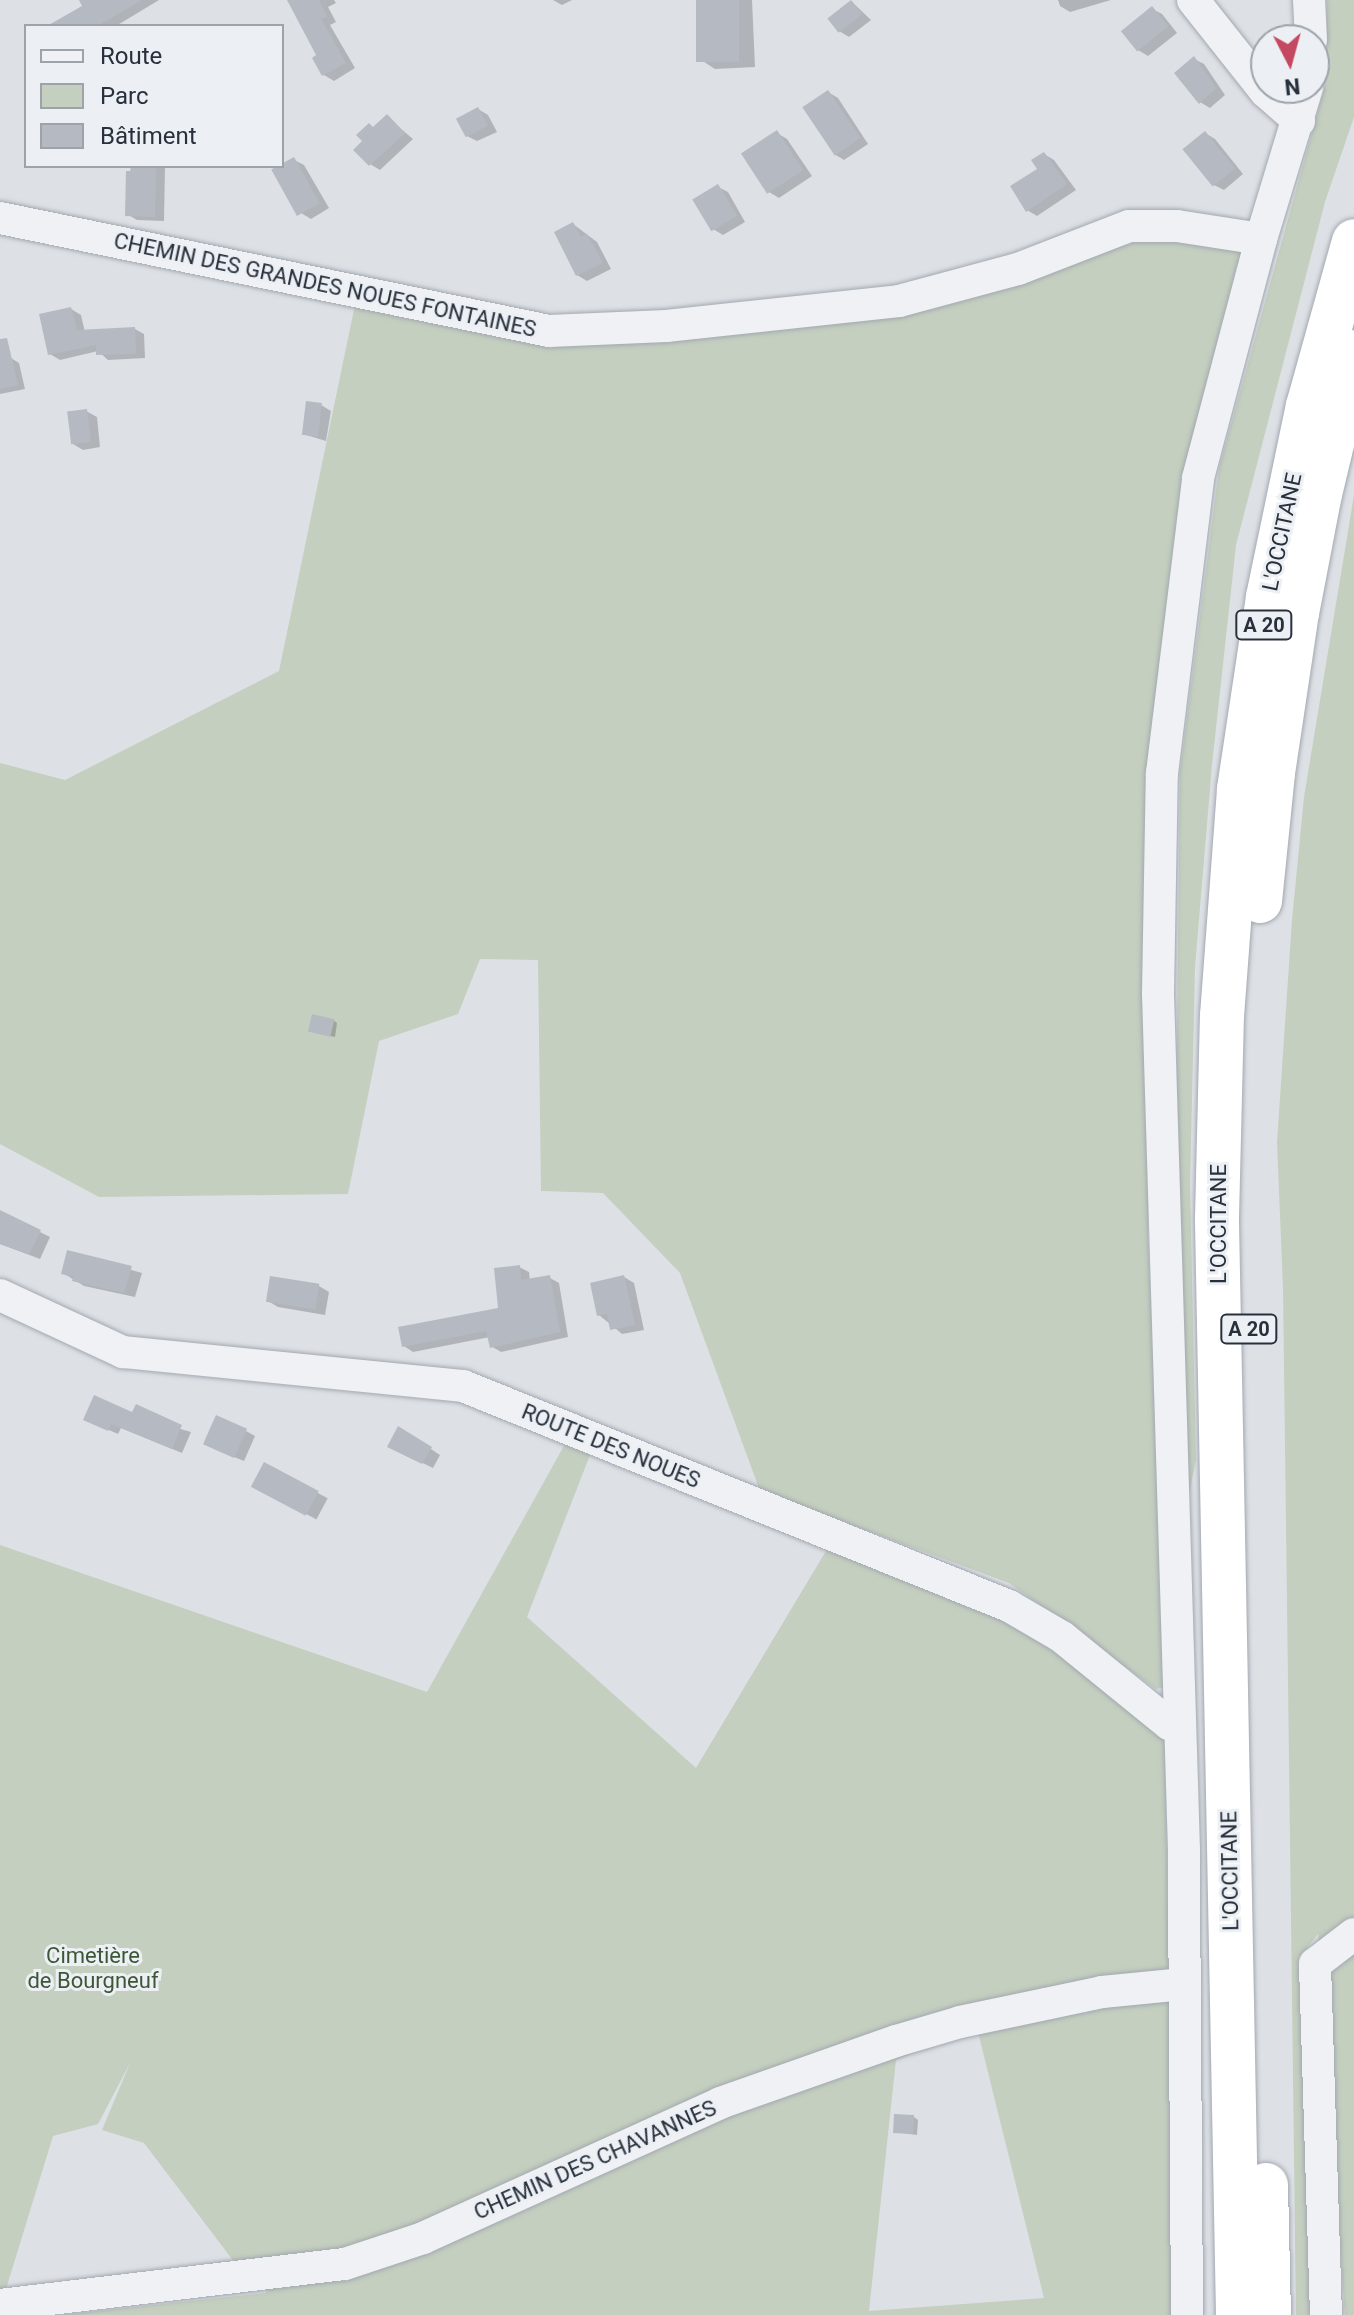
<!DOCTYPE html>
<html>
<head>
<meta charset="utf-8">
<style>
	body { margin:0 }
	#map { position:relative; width:1354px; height:2315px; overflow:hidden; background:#dde1e6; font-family:Roboto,sans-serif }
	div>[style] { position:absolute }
	.green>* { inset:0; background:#c4cfbf }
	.shadow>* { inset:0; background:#0003; transform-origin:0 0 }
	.building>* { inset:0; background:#b5bac2; transform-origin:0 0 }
	.roads { filter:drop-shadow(0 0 2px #a3a8b0) drop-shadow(0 0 2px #a3a8b0) }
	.minor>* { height:32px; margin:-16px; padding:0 16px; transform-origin:16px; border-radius:16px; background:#eff1f5 }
	.highway>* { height:44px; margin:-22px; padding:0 22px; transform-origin:22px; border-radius:22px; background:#fff }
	span { translate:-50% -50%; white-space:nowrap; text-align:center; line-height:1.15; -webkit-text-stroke:6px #ecf0f4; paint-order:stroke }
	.shield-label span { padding:2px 6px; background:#ecf0f4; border:2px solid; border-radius:6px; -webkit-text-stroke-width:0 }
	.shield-label { font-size:20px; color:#28303c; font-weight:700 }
	.street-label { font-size:22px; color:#28303c }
	.park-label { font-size:22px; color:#3d5636 }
	.legend { position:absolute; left:24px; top:24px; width:260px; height:144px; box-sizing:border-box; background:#ecf0f4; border:2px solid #9ea3aa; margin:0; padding:10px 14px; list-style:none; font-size:24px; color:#28303c }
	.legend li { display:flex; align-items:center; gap:16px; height:40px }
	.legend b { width:40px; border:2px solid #9ea3aa }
	.north { position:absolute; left:1250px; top:24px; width:80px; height:80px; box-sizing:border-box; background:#ecf0f4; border:2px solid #9ea3aa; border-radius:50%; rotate:174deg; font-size:22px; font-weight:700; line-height:32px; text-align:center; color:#28303c }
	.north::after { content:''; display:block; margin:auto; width:28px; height:36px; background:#c54861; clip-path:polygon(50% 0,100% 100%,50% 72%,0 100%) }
</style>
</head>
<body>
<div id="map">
	<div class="green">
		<div style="clip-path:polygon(1327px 0,1354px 0,1354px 117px,1325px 202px,1236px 545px,1212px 765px,1195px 967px,1190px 1185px,1196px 1460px,1187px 1505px,1176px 1119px,1180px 772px,1219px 468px,1326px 82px)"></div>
		<div style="clip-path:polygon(1253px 234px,1153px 803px,1148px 1238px,1168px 1686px,1156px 1689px,1009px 1583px,760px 1491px,680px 1273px,603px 1193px,541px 1191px,538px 960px,480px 959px,458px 1014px,379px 1041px,348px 1194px,99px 1197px,0 1144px,0 763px,65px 780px,279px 671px,357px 295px,561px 319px,889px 306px,1160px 236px)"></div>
		<div style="clip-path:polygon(1354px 495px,1354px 2315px,1345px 2315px,1318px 1934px,1299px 1958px,1311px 2315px,1296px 2315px,1283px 1288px,1277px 1142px,1292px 920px,1304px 797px)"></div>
		<div style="clip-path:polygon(evenodd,570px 1435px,590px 1455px,527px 1617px,696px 1768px,832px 1541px,1044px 1639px,1165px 1731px,1174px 2315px,61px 2315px,266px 2293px,274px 2264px,238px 2267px,144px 2143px,102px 2130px,130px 2063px,98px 2124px,53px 2136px,6px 2289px,0 2290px,0 1545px,427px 1692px,570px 1435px,977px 2028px,1044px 2298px,869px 2311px,896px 2060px,977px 2028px)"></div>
	</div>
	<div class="shadow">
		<div style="clip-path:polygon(92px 0,159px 0,116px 26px,63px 26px)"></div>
		<div style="clip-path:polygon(290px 0,334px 0,336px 3px,328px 7px,336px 22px,330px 25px,355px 68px,334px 81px,324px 75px,319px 56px)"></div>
		<div style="clip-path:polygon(553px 0,572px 0,562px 5px)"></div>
		<div style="clip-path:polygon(698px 0,752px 0,755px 67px,715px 69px,701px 60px)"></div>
		<div style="clip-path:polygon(1058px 0,1111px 0,1070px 12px,1060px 6px)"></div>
		<div style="clip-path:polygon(851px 1px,871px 20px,849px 37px,839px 31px)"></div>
		<div style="clip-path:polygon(1152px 9px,1162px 14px,1177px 33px,1148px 56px,1138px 50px)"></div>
		<div style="clip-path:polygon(1194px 59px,1204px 64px,1225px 95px,1210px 108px,1200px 102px)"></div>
		<div style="clip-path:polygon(828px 92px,838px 98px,868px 144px,844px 160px,834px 154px)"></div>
		<div style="clip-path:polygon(478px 109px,488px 115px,497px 132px,477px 141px,467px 136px)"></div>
		<div style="clip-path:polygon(387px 117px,413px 139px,380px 170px,370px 164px,374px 128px)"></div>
		<div style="clip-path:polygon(777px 133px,787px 139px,812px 176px,779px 198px,769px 192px)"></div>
		<div style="clip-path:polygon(1205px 133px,1215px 139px,1243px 174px,1224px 190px,1214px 185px)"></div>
		<div style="clip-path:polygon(1044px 154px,1054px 160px,1076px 190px,1037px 216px,1027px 210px)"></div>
		<div style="clip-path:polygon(294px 160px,304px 165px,329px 208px,311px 219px,301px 213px)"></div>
		<div style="clip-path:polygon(133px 166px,165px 166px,164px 221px,137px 220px,127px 214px)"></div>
		<div style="clip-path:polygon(718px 187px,728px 192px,745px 222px,723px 235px,713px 229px)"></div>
		<div style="clip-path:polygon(573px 224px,597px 242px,611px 269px,587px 281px,577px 275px)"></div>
		<div style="clip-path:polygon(71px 309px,81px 315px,85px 332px,135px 329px,144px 334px,145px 358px,108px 360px,98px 351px,60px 360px,50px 354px)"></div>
		<div style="clip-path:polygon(11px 358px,19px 363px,25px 389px,0 394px,0 361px)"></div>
		<div style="clip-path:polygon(321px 405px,331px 411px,326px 441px,303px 434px)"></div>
		<div style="clip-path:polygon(86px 411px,97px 417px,100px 447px,83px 450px,73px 444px)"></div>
		<div style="clip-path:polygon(333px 1020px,337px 1023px,335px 1037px,316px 1033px)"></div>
		<div style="clip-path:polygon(0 1212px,50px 1237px,40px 1259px,0 1244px)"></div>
		<div style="clip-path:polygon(69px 1252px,142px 1273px,135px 1297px,84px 1286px,63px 1273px)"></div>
		<div style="clip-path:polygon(519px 1267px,529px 1272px,530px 1281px,550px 1278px,559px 1283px,568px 1337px,501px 1352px,491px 1346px,490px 1337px,413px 1352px,404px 1346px,500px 1310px)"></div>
		<div style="clip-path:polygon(624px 1277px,634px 1283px,644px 1330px,622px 1334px,599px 1315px)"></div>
		<div style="clip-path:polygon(319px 1286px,329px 1292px,325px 1315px,278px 1307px,268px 1301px)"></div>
		<div style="clip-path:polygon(133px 1415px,191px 1432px,182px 1453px,121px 1428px,118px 1434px,95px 1424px)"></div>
		<div style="clip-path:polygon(399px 1428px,440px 1455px,433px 1468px,400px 1452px)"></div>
		<div style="clip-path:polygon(246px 1431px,255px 1436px,244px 1461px,214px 1449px)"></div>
		<div style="left:265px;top:1465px;width:71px;height:24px;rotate:28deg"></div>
		<div style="clip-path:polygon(914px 2117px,918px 2120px,917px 2135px,894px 2132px)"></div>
	</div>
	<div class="building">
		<div style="clip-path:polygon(79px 0,142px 0,97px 26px,47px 26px,82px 6px)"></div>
		<div style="clip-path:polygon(287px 0,319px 0,327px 17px,321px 19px,346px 63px,322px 76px,312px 58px,316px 55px)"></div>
		<div style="left:696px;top:0;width:43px;height:62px"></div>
		<div style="left:851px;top:0;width:18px;height:30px;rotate:52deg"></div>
		<div style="left:1152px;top:6px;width:26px;height:40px;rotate:51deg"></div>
		<div style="clip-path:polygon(1194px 56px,1216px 88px,1199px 104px,1174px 73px)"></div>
		<div style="left:828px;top:90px;width:58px;height:31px;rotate:56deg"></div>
		<div style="left:478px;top:107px;width:21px;height:25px;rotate:62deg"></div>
		<div style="clip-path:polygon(387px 114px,405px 133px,369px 166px,353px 150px,362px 141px,356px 135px,369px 123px,373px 127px)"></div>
		<div style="left:777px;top:130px;width:48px;height:43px;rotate:57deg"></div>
		<div style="left:1205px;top:131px;width:48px;height:29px;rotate:51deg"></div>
		<div style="clip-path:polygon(1044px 152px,1067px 184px,1026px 212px,1010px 186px,1037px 169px,1031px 160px)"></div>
		<div style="left:294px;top:157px;width:53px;height:26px;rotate:61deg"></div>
		<div style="clip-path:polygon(131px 166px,156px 166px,155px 217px,125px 216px,126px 171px,130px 171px)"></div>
		<div style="left:718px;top:184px;width:37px;height:30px;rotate:59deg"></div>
		<div style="clip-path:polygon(573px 222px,581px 237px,587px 234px,603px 263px,576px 276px,554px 232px)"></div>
		<div style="clip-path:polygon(71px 307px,77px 330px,135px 327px,136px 354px,96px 355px,96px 345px,48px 355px,39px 314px)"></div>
		<div style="clip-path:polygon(7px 338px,18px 385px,0 389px,0 339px)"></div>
		<div style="left:306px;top:401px;width:16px;height:34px;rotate:7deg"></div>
		<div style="left:87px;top:409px;width:33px;height:20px;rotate:83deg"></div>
		<div style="left:312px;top:1014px;width:23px;height:18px;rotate:13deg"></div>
		<div style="clip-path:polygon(0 1210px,41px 1230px,29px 1254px,0 1244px)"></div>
		<div style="clip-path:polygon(67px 1250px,132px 1266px,124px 1293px,72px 1281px,73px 1277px,61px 1274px)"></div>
		<div style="clip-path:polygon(520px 1265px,521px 1280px,550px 1275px,560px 1332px,490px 1348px,486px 1331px,402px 1347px,398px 1327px,498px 1308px,494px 1268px)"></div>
		<div style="clip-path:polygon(624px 1275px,635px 1325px,610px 1330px,607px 1314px,597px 1316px,590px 1283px)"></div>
		<div style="left:270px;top:1276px;width:50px;height:26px;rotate:9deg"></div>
		<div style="clip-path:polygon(94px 1395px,132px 1412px,136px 1404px,182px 1425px,172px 1449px,111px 1424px,108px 1431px,83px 1420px)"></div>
		<div style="left:216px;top:1415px;width:34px;height:32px;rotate:24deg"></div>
		<div style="clip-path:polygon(398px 1426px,432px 1447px,422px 1464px,387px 1447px)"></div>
		<div style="left:264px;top:1462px;width:62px;height:28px;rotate:28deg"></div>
		<div style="left:894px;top:2114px;width:20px;height:19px;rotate:3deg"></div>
	</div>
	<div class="roads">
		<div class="minor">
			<div style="left:1193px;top:0;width:117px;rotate:51.6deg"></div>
			<div style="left:1266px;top:92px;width:44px;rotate:41.3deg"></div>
			<div style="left:1309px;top:0;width:40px;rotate:87.1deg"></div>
			<div style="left:0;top:218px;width:561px;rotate:11.63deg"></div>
			<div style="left:549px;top:331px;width:117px;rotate:-2.4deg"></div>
			<div style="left:666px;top:326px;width:234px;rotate:-6.1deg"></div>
			<div style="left:899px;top:301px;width:123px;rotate:-15.1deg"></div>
			<div style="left:1018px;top:269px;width:119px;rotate:-21.2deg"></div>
			<div style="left:1129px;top:226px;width:48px"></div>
			<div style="left:1177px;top:226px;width:85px;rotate:8.8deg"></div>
			<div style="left:0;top:1295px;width:136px;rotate:24.9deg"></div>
			<div style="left:123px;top:1352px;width:342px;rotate:5.7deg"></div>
			<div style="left:463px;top:1386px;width:589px;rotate:21.95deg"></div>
			<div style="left:1009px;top:1606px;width:61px;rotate:30.3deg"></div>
			<div style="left:1062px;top:1637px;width:138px;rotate:39.1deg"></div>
			<div style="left:1169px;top:1724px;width:9px"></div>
			<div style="left:0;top:2305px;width:347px;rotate:-6.8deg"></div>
			<div style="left:345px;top:2264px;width:82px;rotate:-18.4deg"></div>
			<div style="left:423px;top:2238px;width:326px;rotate:-24.4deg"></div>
			<div style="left:720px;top:2103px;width:187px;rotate:-19.4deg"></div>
			<div style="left:896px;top:2041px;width:67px;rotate:-16.5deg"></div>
			<div style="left:960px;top:2022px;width:145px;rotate:-11.9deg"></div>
			<div style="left:1102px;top:1992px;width:82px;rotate:-5.6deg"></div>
			<div style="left:1187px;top:2315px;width:465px;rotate:-90.4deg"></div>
			<div style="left:1184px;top:1850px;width:857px;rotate:-91.74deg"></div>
			<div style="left:1158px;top:993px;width:220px;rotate:-89deg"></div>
			<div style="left:1162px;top:773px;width:297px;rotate:-83deg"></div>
			<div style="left:1198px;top:478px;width:247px;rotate:-75.2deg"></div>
			<div style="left:1261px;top:239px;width:158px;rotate:-73.1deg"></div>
			<div style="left:1326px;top:2315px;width:351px;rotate:-91.8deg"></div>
			<div style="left:1315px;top:1964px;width:49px;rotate:-37.6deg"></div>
		</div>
		<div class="highway">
			<div style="left:1260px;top:901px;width:129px;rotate:-84.2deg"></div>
			<div style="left:1273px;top:773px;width:162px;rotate:-81.5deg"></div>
			<div style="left:1297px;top:613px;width:121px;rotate:-79.1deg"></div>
			<div style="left:1320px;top:494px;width:146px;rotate:-76.5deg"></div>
			<div style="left:1266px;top:2185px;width:130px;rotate:88.7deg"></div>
			<div style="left:1238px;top:2315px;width:1097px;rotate:-91.1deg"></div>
			<div style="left:1217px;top:1218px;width:202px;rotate:-88.6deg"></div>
			<div style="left:1222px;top:1016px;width:228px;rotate:-85.7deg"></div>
			<div style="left:1239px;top:789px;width:194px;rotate:-81.4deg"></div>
			<div style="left:1268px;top:597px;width:195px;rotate:-78.2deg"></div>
			<div style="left:1308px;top:406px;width:171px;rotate:-74.4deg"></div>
		</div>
	</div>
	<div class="shield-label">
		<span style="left:1264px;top:625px">A 20</span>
		<span style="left:1249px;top:1329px">A 20</span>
	</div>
	<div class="street-label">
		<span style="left:325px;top:285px;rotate:12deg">CHEMIN DES GRANDES NOUES FONTAINES</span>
		<span style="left:1282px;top:532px;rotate:-78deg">L'OCCITANE</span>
		<span style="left:1219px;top:1224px;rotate:-90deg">L'OCCITANE</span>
		<span style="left:611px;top:1446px;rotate:22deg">ROUTE DES NOUES</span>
		<span style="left:1230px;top:1871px;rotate:-91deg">L'OCCITANE</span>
		<span style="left:595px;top:2160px;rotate:-24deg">CHEMIN DES CHAVANNES</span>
	</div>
	<div class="park-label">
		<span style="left:93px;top:1968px">Cimetière<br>de Bourgneuf</span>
	</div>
	<ul class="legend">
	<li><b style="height:10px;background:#eff1f5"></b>Route</li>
	<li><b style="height:22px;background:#c4cfbf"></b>Parc</li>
	<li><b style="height:22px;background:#b5bac2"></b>Bâtiment</li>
	</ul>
	<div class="north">N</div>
</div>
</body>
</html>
